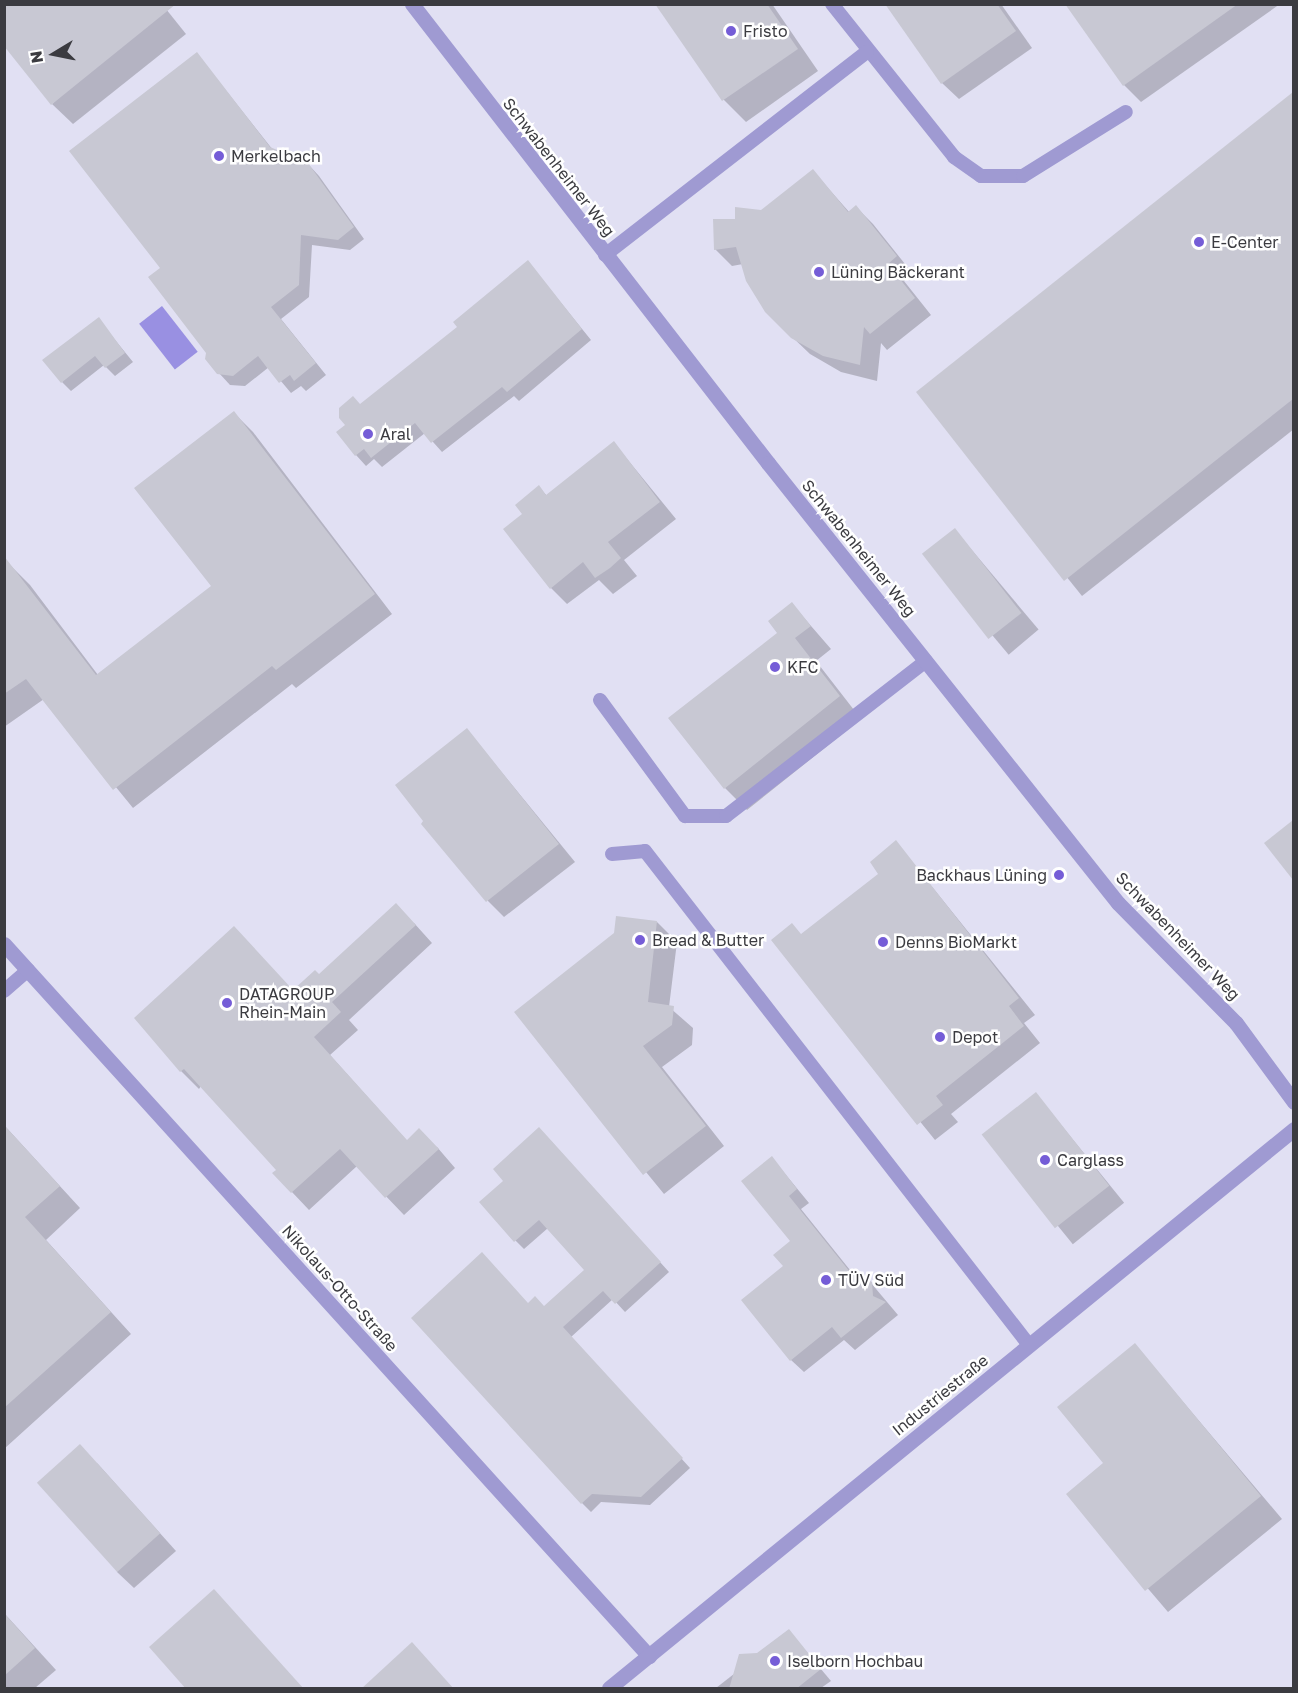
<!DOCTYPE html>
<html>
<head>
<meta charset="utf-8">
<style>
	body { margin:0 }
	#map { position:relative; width:1298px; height:1693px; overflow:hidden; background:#eeedfa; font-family:"Golos Text",sans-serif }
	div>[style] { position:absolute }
	.built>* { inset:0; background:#e1e0f3; transform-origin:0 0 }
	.water>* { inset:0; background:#9990e2; transform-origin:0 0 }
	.shadow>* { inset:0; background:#0003; transform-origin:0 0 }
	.building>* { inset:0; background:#c8c8d3; transform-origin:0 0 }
	.service>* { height:14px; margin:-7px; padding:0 7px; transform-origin:7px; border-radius:7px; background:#9f9ad2 }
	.minor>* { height:15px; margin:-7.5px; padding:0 7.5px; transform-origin:7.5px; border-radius:7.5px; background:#9f9ad2 }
	.dots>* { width:16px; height:16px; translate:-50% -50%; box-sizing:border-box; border:3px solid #fff; border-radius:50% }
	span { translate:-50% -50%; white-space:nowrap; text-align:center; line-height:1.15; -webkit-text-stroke:5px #fff; paint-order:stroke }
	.poi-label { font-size:16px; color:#3b3b40 }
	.left { translate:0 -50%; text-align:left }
	.right { translate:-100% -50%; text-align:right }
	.street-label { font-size:16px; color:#3b3b40 }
	.frame { position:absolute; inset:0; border:6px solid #3b3b40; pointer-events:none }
	.north { position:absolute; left:24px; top:24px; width:60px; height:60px; -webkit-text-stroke:4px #fff; paint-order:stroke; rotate:260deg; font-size:16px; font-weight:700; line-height:24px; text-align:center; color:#3b3b40 }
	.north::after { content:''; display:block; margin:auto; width:21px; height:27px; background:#3b3b40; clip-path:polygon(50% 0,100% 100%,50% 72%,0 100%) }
</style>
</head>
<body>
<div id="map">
	<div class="built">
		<div style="left:5px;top:5px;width:1288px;height:1683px"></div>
	</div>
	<div class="water">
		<div style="left:162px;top:306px;width:58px;height:29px;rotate:52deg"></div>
	</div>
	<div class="shadow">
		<div style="clip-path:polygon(162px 4px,186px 34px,73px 124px,52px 104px)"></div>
		<div style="clip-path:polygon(657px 4px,772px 4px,818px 71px,746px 122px,724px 100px)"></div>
		<div style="clip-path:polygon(887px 4px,1001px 4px,1032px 48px,959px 99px,942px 83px)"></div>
		<div style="clip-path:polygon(1067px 4px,1280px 4px,1141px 102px,1124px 85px)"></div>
		<div style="clip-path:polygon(197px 54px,273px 150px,308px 164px,319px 176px,364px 239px,350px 250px,312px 245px,309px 297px,281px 319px,326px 375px,306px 391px,301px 386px,291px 393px,269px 367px,245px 386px,230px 385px,219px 373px,162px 268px)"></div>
		<div style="clip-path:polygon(1294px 94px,1294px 429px,1082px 596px,918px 392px)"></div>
		<div style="clip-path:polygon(813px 171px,850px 213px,856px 207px,873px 224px,913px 274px,904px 281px,931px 315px,887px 350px,881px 343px,877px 381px,841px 372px,810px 354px,766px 312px,743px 264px,732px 266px,715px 249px,736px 220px,761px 212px)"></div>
		<div style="clip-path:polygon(528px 262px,591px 340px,519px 401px,514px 396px,442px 452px,425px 433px,382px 467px,374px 459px,366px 466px,356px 455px,347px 425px,360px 405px,459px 328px)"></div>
		<div style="clip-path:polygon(98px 319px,133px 362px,115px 376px,104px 365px,71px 391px,62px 382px)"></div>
		<div style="clip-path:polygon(234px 413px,253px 432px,392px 614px,296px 688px,292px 684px,133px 808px,44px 699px,4px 727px,4px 571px,11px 566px,30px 585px,98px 675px,213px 587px)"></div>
		<div style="clip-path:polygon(614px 443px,676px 519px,624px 560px,637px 576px,613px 594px,599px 580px,567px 604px,551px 588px,524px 514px,539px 487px,547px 496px)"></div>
		<div style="left:955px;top:530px;width:130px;height:39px;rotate:50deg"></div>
		<div style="clip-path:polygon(792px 604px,831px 649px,816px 661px,861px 719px,747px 810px,725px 788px)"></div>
		<div style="clip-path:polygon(467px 730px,575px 862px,504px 917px,488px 901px)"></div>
		<div style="clip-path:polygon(1294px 822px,1294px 878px,1266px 843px)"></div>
		<div style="clip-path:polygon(896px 842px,1035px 1015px,1024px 1023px,1040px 1043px,951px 1114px,958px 1122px,935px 1140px,773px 940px,802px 935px,880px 874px)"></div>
		<div style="clip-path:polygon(657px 922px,677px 942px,669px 1007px,693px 1028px,692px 1045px,662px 1067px,724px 1146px,664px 1194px,516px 1013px)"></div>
		<div style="clip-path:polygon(414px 923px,432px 943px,349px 1020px,358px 1030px,330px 1055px,407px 1141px,437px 1147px,455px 1168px,404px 1215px,357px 1166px,309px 1210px,274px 1173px,278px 1170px,201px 1086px,199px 1089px,181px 1071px,136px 1018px,293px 992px)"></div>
		<div style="left:1036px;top:1094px;width:140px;height:66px;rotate:51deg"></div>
		<div style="clip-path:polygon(4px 1125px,80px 1208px,46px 1240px,131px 1334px,4px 1449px)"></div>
		<div style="clip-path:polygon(548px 1138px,669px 1272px,625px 1312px,613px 1299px,571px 1337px,690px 1468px,650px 1505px,601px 1502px,591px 1512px,582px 1503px,529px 1304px,545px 1308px,587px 1270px,548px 1228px,524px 1249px,515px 1240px)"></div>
		<div style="clip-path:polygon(772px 1158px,809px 1203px,801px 1209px,854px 1275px,871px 1283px,898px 1315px,855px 1350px,844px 1340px,804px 1372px,791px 1360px,785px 1266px,793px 1241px)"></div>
		<div style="clip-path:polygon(1135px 1345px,1282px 1519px,1168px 1612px,1068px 1495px,1106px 1464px)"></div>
		<div style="clip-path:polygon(97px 1463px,176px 1551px,134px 1588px,117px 1572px)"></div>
		<div style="clip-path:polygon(4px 1613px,56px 1670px,35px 1688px,4px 1688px)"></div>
		<div style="clip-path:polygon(789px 1631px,831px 1681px,821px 1688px,716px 1688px)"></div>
	</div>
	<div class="building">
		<div style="clip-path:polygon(4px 4px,176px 4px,51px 105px,4px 46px)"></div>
		<div style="clip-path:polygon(655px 4px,767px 4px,798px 49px,722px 101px)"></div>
		<div style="clip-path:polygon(885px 4px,997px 4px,1016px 31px,941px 84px)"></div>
		<div style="clip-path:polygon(1065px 4px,1238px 4px,1123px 86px)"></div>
		<div style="clip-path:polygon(197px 52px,270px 147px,308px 163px,354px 227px,338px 240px,301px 235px,299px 285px,271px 307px,316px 363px,294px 381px,290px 375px,279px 383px,258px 356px,233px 376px,217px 374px,205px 359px,206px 353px,148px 277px,160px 268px,69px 151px)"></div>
		<div style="clip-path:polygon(1293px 92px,1293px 399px,1064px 581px,916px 392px)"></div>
		<div style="clip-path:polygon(813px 169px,848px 212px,856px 205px,897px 256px,888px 264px,915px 298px,870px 334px,864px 327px,860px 365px,823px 356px,791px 338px,765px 312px,746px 281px,736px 247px,714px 250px,713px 219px,735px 219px,735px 207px,761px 210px)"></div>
		<div style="clip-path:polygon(528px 260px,582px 329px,507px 392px,502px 387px,431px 443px,415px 423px,371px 458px,364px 449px,355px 456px,336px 432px,345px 425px,339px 418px,339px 408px,353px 396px,360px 404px,457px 327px,453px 322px)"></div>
		<div style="clip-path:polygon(99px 317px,125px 353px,105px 368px,95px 356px,61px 383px,42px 360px)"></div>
		<div style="clip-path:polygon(234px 411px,375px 594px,276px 670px,272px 666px,113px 790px,26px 679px,4px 694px,4px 556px,96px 675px,211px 586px,134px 488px)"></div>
		<div style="clip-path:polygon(614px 441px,660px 502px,608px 542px,621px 558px,610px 568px,595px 578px,583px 562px,550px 589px,503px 529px,522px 514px,515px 505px,539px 485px,546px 495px)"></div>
		<div style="left:955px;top:528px;width:108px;height:42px;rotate:52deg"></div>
		<div style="clip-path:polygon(792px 602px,811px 626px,795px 638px,840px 696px,724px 789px,668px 718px,777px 633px,768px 621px)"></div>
		<div style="clip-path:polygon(467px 728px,559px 844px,486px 902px,421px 824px,423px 821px,395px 785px)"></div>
		<div style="clip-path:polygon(1293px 820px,1293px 880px,1264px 843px)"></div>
		<div style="clip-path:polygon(896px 840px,1019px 998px,1009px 1006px,1024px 1026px,936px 1096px,943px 1105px,917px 1125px,771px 940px,792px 923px,801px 934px,878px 874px,870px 862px)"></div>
		<div style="clip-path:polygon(396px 903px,416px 925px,332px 1002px,341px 1012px,314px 1037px,407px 1140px,419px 1128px,439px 1149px,385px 1198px,340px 1149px,291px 1193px,272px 1173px,276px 1170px,184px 1069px,180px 1072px,134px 1018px,234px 926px,293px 990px,315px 970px,319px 974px)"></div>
		<div style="clip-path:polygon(616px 916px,657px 921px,648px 1002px,674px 1006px,672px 1025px,643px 1046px,706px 1126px,643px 1175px,514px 1012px,614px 933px)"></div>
		<div style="left:1036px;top:1092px;width:119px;height:69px;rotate:52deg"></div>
		<div style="clip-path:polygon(4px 1125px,60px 1186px,25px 1217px,111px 1312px,4px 1408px)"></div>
		<div style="clip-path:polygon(539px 1127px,661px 1262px,615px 1304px,603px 1291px,563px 1327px,683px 1458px,641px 1497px,592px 1494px,581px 1504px,411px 1318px,482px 1252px,528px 1303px,535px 1296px,544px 1306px,584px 1270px,539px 1220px,514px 1242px,479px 1202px,503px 1181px,493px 1169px)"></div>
		<div style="clip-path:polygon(772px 1156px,797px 1189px,789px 1196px,850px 1272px,872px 1282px,873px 1296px,886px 1302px,841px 1338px,832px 1327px,790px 1361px,741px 1300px,783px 1266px,773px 1255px,790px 1241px,741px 1181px)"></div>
		<div style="clip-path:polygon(1135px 1343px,1261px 1496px,1145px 1591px,1066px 1494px,1103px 1463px,1057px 1407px)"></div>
		<div style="left:80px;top:1444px;width:120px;height:58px;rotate:48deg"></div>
		<div style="clip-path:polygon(214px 1589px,304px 1689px,186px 1689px,149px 1647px)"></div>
		<div style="clip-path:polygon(4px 1613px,35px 1648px,4px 1676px)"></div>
		<div style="clip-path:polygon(789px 1629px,821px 1669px,796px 1689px,729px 1689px,739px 1654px,757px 1653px)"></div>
		<div style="clip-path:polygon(412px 1642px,454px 1689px,361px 1689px)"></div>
	</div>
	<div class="service">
		<div style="left:832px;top:4px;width:196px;rotate:51.4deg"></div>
		<div style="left:954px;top:157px;width:33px;rotate:35deg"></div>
		<div style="left:981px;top:176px;width:42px"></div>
		<div style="left:1023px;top:176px;width:121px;rotate:-31.9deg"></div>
		<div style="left:605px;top:255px;width:331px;rotate:-37.8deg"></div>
		<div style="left:600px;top:700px;width:144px;rotate:53.8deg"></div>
		<div style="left:685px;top:816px;width:41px"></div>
		<div style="left:726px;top:816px;width:253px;rotate:-37.8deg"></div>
		<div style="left:612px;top:854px;width:33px;rotate:-5deg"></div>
		<div style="left:645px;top:851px;width:626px;rotate:52.14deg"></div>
		<div style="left:4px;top:991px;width:32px;rotate:-41deg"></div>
	</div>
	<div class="minor">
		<div style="left:412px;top:4px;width:581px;rotate:52.2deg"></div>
		<div style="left:768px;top:463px;width:562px;rotate:51.5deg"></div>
		<div style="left:1118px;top:903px;width:168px;rotate:45.5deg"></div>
		<div style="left:1236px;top:1023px;width:98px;rotate:53.7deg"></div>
		<div style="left:4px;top:944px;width:961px;rotate:47.83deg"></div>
		<div style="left:609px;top:1688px;width:884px;rotate:-39.22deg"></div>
	</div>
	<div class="dots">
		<div style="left:731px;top:31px;background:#755dd7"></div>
		<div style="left:219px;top:156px;background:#755dd7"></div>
		<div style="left:1199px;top:242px;background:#755dd7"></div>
		<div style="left:819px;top:272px;background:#755dd7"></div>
		<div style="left:368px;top:434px;background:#755dd7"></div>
		<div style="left:775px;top:667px;background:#755dd7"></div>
		<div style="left:1059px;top:875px;background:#755dd7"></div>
		<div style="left:640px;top:940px;background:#755dd7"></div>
		<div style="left:883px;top:942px;background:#755dd7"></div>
		<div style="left:227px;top:1003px;background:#755dd7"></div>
		<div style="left:940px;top:1037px;background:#755dd7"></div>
		<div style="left:1045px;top:1160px;background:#755dd7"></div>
		<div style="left:826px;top:1280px;background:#755dd7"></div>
		<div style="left:775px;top:1661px;background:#755dd7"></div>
	</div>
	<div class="poi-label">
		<span class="left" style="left:743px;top:31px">Fristo</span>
		<span class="left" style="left:231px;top:156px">Merkelbach</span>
		<span class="left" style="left:1211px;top:242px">E-Center</span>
		<span class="left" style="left:831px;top:272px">Lüning Bäckerant</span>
		<span class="left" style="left:380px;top:434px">Aral</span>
		<span class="left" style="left:787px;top:667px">KFC</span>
		<span class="right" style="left:1047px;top:875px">Backhaus Lüning</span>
		<span class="left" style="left:652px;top:940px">Bread &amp; Butter</span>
		<span class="left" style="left:895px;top:942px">Denns BioMarkt</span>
		<span class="left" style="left:239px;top:1003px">DATAGROUP<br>Rhein-Main</span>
		<span class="left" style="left:952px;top:1037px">Depot</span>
		<span class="left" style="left:1057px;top:1160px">Carglass</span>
		<span class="left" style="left:838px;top:1280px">TÜV Süd</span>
		<span class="left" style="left:787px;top:1661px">Iselborn Hochbau</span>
	</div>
	<div class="street-label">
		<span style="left:559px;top:167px;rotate:52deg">Schwabenheimer Weg</span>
		<span style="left:859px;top:548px;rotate:51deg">Schwabenheimer Weg</span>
		<span style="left:1178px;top:936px;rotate:46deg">Schwabenheimer Weg</span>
		<span style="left:340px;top:1288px;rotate:48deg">Nikolaus-Otto-Straße</span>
		<span style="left:940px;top:1395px;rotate:-39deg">Industriestraße</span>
	</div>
	<div class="frame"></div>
	<div class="north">N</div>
</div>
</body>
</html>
